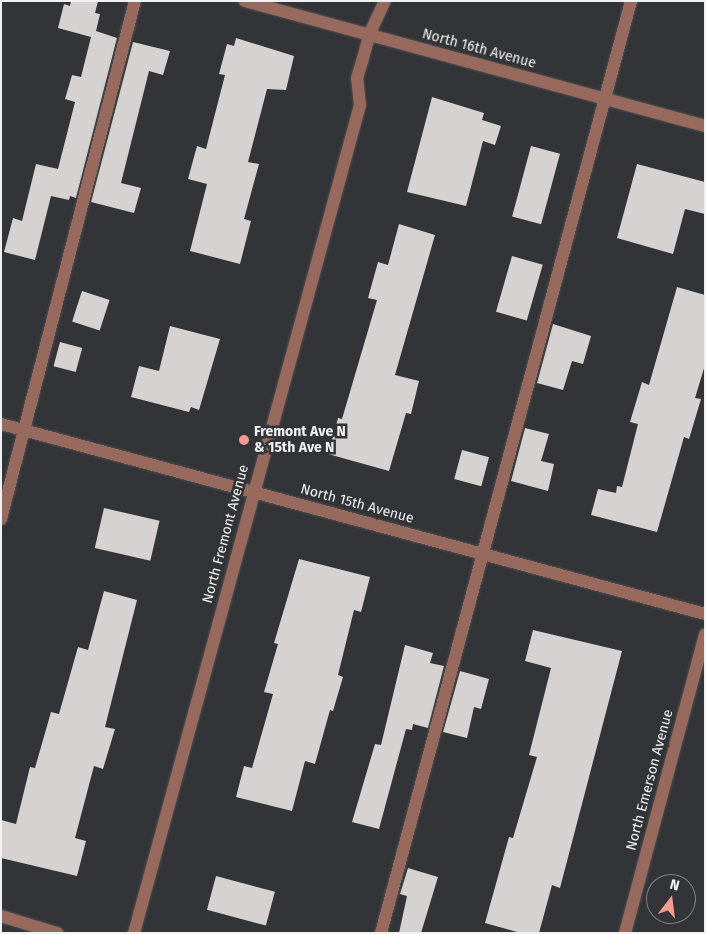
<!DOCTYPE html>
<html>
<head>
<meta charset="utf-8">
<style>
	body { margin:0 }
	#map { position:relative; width:706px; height:934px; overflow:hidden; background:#333437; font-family:"Fira Sans",sans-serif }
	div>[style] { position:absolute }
	.building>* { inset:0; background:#d6d2d1; transform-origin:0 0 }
	.roads { filter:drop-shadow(0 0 1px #515255) drop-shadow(0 0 1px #515255) }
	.service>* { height:12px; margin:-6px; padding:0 6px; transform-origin:6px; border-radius:6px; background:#986a5e }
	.minor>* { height:12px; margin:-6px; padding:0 6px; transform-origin:6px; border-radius:6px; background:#986a5e }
	.tertiary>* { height:12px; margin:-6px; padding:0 6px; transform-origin:6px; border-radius:6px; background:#986a5e }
	.dots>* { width:14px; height:14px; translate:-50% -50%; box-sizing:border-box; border:2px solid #333437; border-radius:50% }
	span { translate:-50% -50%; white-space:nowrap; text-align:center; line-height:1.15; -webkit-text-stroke:5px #333437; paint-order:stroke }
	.street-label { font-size:14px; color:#f0f1f2 }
	.poi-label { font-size:14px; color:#f0f1f2; font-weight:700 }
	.left { translate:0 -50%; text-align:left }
	.frame { position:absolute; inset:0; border:2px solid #f0f1f2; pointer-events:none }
	.north { position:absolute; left:646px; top:874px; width:50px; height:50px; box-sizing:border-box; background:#333437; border:1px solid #7f8082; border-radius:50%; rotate:15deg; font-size:14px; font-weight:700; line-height:20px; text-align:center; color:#f0f1f2 }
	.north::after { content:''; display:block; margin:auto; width:18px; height:22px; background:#f59c91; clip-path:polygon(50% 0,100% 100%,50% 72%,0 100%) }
</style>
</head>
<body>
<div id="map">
	<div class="building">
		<div style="clip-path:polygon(71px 1px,98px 1px,95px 13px,100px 14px,96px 31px,117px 38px,76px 198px,70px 196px,69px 200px,51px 196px,35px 260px,4px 252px,13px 218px,22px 221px,36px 164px,58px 169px,75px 102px,65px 99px,72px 75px,81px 77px,91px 37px,58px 28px,64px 4px,70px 6px)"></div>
		<div style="clip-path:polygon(236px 38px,294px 56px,286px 90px,267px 89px,248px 162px,259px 164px,244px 219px,251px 221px,240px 264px,190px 251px,207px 184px,188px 179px,197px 146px,206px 149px,225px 75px,219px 74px,227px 44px,234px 46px)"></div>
		<div style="clip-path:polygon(133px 42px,170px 51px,163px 75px,149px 71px,121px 183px,141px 188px,134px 213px,91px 202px)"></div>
		<div style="clip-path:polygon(432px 97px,484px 113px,482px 120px,501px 126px,495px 145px,483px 141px,466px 206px,407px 192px)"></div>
		<div style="left:531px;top:146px;width:30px;height:73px;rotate:15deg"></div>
		<div style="clip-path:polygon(637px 164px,705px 182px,705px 214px,685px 209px,673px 254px,617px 238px)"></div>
		<div style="clip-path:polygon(399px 224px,435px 235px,395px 375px,419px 381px,411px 414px,406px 413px,389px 471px,328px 454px,338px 418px,342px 419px,377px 300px,368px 298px,378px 262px,388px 265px)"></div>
		<div style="left:512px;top:256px;width:32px;height:58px;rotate:16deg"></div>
		<div style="clip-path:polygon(677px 287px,705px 295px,705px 365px,695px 398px,701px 399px,689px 439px,684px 437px,657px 532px,591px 515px,598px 489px,616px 493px,617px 486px,622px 487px,638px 424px,630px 422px,642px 382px,649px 385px)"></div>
		<div style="left:82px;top:291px;width:29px;height:32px;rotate:18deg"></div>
		<div style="clip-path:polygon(553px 324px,591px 336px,583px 364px,572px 361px,563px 390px,537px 383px)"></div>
		<div style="clip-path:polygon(170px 326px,220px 339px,199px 410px,191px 407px,189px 412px,131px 397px,139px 366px,159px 371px)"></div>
		<div style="left:60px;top:342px;width:23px;height:25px;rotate:15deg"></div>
		<div style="clip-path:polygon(525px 428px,549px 434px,541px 461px,554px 464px,548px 491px,511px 481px)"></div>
		<div style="left:462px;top:450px;width:28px;height:30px;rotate:15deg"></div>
		<div style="left:104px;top:508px;width:57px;height:41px;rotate:13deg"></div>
		<div style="clip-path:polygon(299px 559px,370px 577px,361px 612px,354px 610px,338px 675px,343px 677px,333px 711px,330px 710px,315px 764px,305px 761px,292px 811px,236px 797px,244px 766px,252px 768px,273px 694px,264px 692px,278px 644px,274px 643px)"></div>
		<div style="clip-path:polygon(104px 591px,137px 600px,105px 727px,115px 729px,103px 769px,94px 766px,75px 838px,86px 841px,77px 876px,1px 858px,1px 820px,16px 824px,30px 767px,35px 768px,51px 712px,59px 714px,78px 647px,88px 650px)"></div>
		<div style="clip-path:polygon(533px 630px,622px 651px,560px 888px,552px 885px,539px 933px,521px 933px,485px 923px,509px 837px,513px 838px,537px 757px,529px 755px,551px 668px,525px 661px)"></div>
		<div style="clip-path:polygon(405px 645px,433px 653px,430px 663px,444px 666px,428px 728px,413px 724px,412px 730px,406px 729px,379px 829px,352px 822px,375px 744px,381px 745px)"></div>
		<div style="clip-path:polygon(460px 671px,489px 679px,481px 709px,474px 707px,467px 738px,443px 732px)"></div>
		<div style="clip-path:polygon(408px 868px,438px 877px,421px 933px,399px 933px,407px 896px,400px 894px)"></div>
		<div style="left:216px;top:876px;width:61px;height:35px;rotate:15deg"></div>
	</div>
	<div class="roads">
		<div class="service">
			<div style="left:1px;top:519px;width:535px;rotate:-75.5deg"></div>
			<div style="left:381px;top:933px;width:965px;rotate:-74.98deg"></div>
		</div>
		<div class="minor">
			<div style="left:245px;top:1px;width:477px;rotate:15.2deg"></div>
			<div style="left:1px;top:424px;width:729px;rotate:15.1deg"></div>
			<div style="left:1px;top:916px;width:59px;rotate:16.9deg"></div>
		</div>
		<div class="tertiary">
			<div style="left:134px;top:933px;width:858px;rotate:-74.73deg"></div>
			<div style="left:360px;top:105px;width:27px;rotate:-96deg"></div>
			<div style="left:357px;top:78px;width:17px;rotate:-73deg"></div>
			<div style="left:362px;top:62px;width:28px;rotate:-75deg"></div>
			<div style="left:369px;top:35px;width:38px;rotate:-65deg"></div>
			<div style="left:625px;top:933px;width:309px;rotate:-75deg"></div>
		</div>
	</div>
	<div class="dots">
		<div style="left:244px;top:440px;background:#f59c91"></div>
	</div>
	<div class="street-label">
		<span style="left:479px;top:49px;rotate:15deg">North 16th Avenue</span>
		<span style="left:357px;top:504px;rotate:15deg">North 15th Avenue</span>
		<span style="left:226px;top:534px;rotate:-75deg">North Fremont Avenue</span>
		<span style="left:650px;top:780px;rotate:-75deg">North Emerson Avenue</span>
	</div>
	<div class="poi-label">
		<span class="left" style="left:254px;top:440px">Fremont Ave N<br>&amp; 15th Ave N</span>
	</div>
	<div class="frame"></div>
	<div class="north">N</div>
</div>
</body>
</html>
